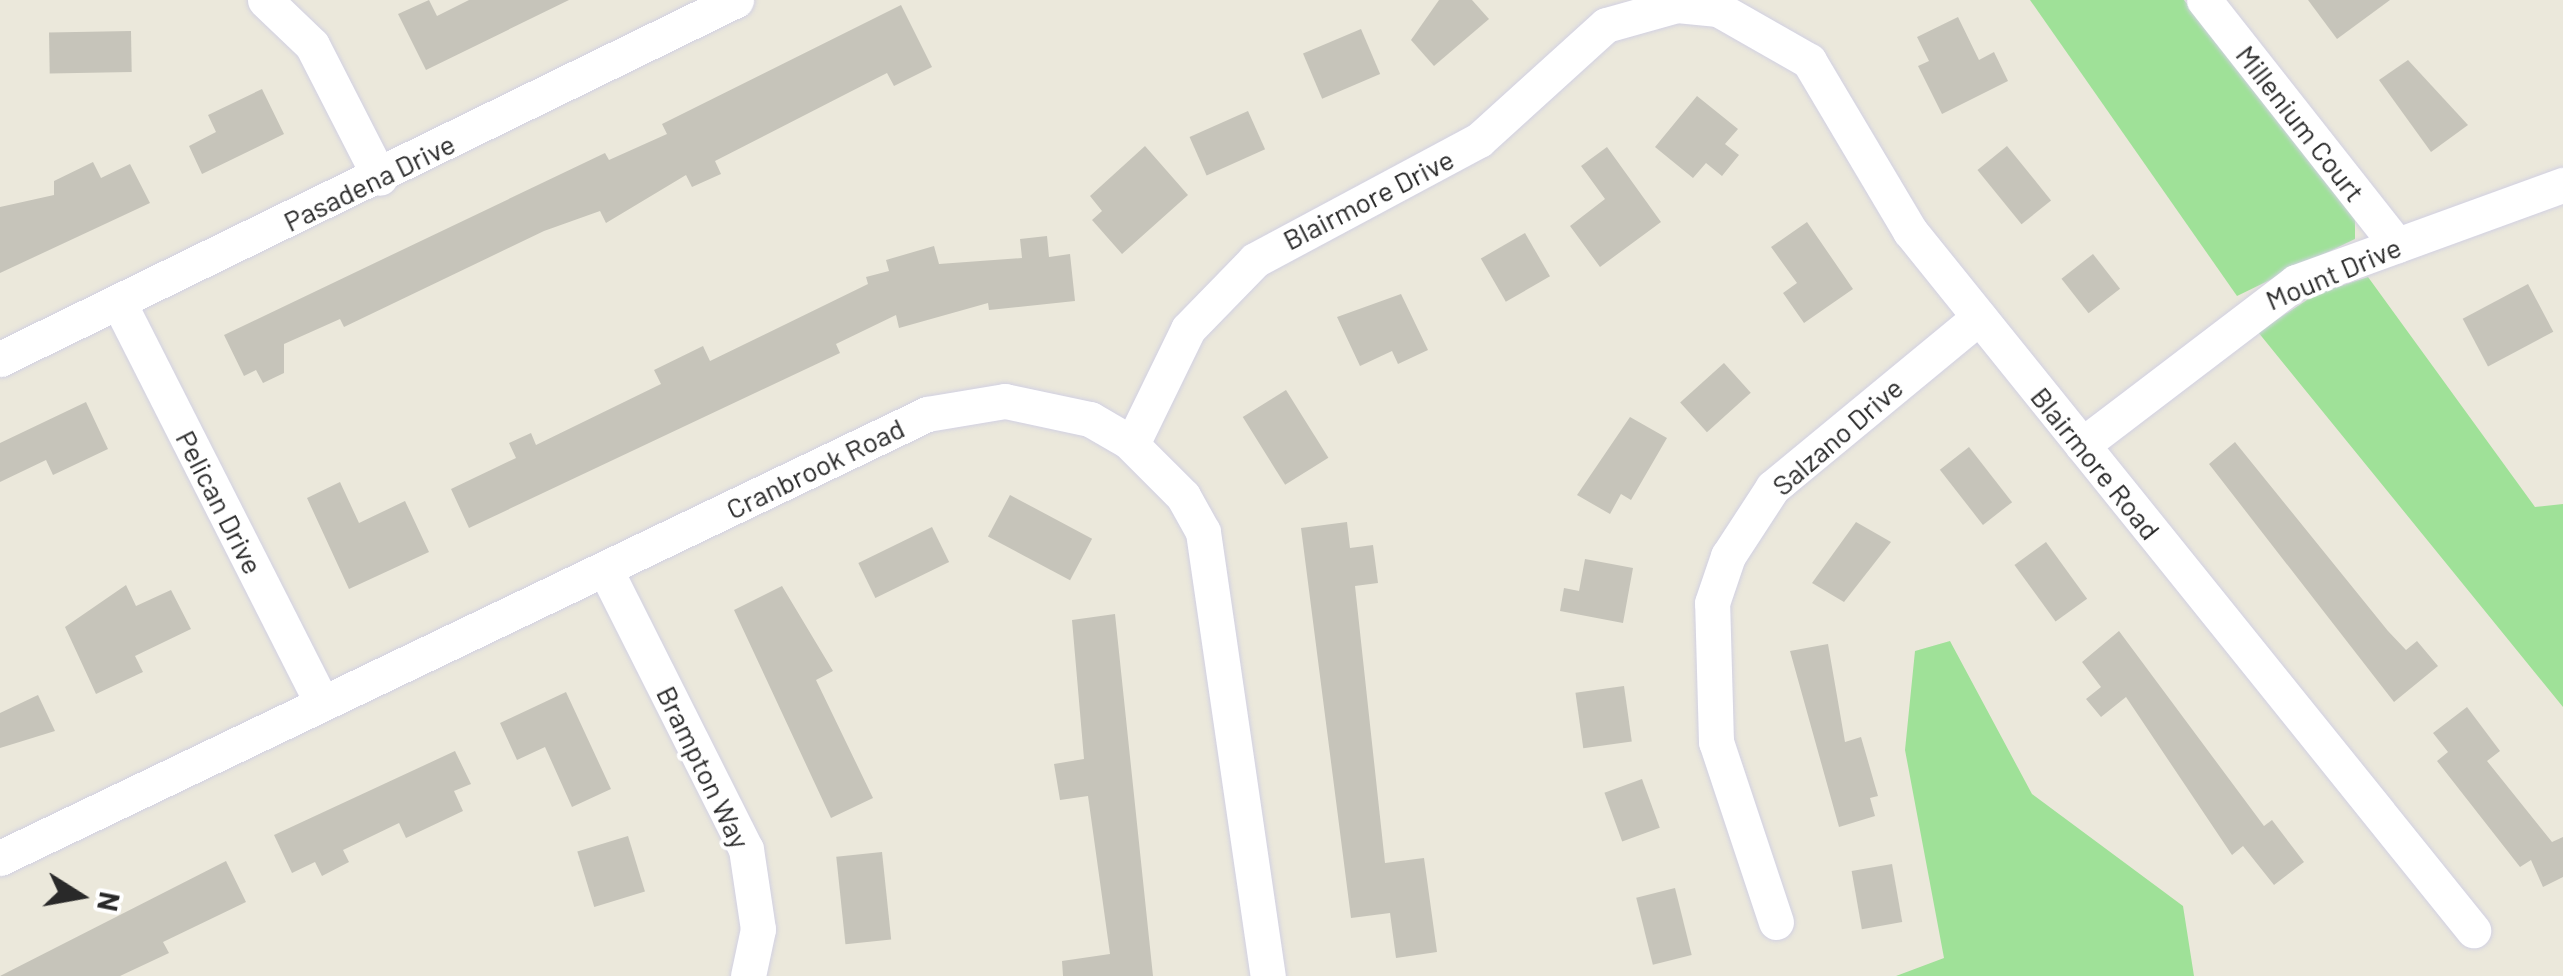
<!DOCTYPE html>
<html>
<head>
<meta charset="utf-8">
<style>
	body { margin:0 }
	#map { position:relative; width:2563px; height:976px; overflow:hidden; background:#ebe8db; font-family:Barlow,sans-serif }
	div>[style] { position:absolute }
	.green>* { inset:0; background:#9fe198 }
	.building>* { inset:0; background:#c6c4ba; transform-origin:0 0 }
	.roads { filter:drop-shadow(0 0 2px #d1d0e2) drop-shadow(0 0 2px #d1d0e2) }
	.street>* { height:35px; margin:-17.5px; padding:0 17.5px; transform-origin:17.5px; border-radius:17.5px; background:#fff }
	span { translate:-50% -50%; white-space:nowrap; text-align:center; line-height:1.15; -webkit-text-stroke:8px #fff; paint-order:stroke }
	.street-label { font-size:28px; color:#292929 }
	.north { position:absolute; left:30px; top:846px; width:100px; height:100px; -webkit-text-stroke:8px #fff; paint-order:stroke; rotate:101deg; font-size:28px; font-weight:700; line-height:40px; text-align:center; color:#292929 }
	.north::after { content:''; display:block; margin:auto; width:35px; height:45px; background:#292929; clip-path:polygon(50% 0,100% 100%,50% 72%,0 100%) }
</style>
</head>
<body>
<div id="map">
	<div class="green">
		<div style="clip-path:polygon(2030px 0,2184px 0,2355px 215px,2355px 239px,2237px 296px)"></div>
		<div style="clip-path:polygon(2368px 277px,2535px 507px,2563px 504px,2563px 707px,2258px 332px,2316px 294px)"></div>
		<div style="clip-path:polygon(1950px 641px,2032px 794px,2183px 906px,2194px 976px,1896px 976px,1944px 958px,1905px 750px,1915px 651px)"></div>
	</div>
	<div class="building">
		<div style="clip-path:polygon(429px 0,437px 16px,469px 0,569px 0,426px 70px,398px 14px)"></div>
		<div style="clip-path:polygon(1439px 0,1472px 0,1489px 19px,1434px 66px,1411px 40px)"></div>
		<div style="clip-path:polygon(2308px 0,2390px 0,2337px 39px)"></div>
		<div style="clip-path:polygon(901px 5px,932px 67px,894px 86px,887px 73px,715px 161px,721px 174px,692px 187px,686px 175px,606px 223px,600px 211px,544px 231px,344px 327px,340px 319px,284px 344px,284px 373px,263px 383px,256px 370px,244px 376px,224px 335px,605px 153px,609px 160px,667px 134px,662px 124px)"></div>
		<div style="clip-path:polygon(1958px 17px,1979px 60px,1994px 52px,2008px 81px,1942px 114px,1918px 66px,1929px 61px,1917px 37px)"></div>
		<div style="left:1361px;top:29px;width:49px;height:63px;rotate:67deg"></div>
		<div style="left:131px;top:31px;width:41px;height:82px;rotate:89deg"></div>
		<div style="clip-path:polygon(2408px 60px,2468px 125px,2431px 152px,2379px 80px)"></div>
		<div style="clip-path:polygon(262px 89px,284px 134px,202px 174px,189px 146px,216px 132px,208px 115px)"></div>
		<div style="clip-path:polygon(1697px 96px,1738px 129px,1725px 144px,1739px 155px,1722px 176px,1706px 163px,1693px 178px,1655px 147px)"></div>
		<div style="left:1248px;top:111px;width:42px;height:64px;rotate:66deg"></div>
		<div style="clip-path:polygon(1145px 146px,1188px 195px,1122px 254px,1092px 220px,1102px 211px,1090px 196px)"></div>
		<div style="left:2007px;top:146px;width:70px;height:38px;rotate:51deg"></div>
		<div style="clip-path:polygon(1607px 147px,1661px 222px,1600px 267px,1570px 226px,1605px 199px,1581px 166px)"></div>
		<div style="clip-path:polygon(93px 162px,101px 178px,130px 164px,150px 203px,0 273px,0 207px,54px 195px,54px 181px)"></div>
		<div style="clip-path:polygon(1807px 222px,1853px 289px,1804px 323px,1783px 293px,1797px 283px,1771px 247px)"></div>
		<div style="left:1525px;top:233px;width:50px;height:51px;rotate:60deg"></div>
		<div style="clip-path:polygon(1047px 236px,1049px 257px,1070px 254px,1075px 301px,989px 310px,988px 303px,899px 328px,896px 315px,836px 344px,840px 353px,469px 528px,451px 489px,516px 458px,509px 443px,531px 433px,536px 445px,661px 384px,654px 370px,703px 346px,710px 361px,868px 284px,866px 277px,889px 271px,886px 260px,934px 246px,939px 264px,1022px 258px,1020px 239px)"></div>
		<div style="left:2093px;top:254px;width:44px;height:40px;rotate:52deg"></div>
		<div style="left:2528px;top:284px;width:54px;height:74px;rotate:62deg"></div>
		<div style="clip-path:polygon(1401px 294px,1428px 350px,1398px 364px,1392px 351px,1360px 366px,1337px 317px)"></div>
		<div style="left:1724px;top:363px;width:40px;height:59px;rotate:48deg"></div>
		<div style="left:1286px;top:390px;width:80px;height:51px;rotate:58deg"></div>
		<div style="clip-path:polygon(86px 402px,108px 449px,53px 475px,46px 460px,0 482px,0 443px)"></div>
		<div style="clip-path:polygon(1630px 417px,1667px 438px,1631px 500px,1621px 494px,1610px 514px,1577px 495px)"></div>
		<div style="clip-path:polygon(2235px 442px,2388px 631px,2406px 650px,2417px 641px,2438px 666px,2394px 702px,2209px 464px)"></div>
		<div style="left:1969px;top:447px;width:70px;height:37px;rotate:52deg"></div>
		<div style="clip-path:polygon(340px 482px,359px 523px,405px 501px,429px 552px,349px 589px,307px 498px)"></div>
		<div style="left:1010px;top:495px;width:93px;height:47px;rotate:28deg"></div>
		<div style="clip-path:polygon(1347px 522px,1350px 548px,1373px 545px,1378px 583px,1355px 586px,1385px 863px,1424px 858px,1437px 952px,1396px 958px,1390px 913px,1351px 918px,1301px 528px)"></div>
		<div style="clip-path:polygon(1856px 522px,1891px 542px,1844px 602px,1812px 583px)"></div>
		<div style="left:932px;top:527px;width:39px;height:82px;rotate:64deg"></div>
		<div style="left:2046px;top:542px;width:70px;height:39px;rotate:54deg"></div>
		<div style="clip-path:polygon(1585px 559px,1633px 568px,1623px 623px,1560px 611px,1564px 588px,1579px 591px)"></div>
		<div style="clip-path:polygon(126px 585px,136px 606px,171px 590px,191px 629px,135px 656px,143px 672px,96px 694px,65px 627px)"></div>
		<div style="clip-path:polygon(782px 586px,833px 671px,816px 680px,873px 798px,831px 818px,734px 610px)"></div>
		<div style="clip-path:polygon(1115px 614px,1153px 976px,1063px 976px,1062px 961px,1110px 954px,1088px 796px,1060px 800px,1054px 764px,1084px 759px,1072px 620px)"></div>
		<div style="clip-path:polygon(2119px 631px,2264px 826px,2272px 820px,2304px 862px,2274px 885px,2243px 846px,2232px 855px,2126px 697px,2101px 717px,2086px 699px,2101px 687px,2082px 662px)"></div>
		<div style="clip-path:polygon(1828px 644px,1845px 742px,1861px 737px,1878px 796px,1870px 798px,1875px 816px,1839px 827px,1790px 651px)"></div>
		<div style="left:1624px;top:686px;width:56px;height:49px;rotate:82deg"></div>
		<div style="clip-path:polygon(566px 692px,611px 789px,572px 807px,545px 747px,517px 760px,500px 723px)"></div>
		<div style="clip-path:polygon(38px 695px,55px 731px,0 748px,0 713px)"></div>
		<div style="clip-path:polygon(2467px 707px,2500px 751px,2487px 761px,2552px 842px,2563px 837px,2563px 877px,2543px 887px,2531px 860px,2520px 867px,2437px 761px,2448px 752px,2433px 733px)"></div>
		<div style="clip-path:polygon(455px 751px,471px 784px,454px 791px,463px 811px,406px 838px,399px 823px,343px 850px,349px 862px,322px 876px,315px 862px,292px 873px,274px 835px)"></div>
		<div style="left:1642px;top:779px;width:52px;height:40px;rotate:70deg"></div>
		<div style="left:628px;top:836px;width:58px;height:53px;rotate:73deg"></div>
		<div style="left:882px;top:852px;width:88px;height:46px;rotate:84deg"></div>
		<div style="clip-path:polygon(226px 861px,246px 902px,163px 942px,169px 953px,120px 976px,0 976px)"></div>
		<div style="left:1892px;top:864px;width:59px;height:41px;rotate:80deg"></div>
		<div style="left:1675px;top:888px;width:69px;height:40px;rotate:76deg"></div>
	</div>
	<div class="roads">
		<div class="street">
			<div style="left:265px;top:0;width:65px;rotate:43.8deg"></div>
			<div style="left:312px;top:45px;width:149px;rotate:62.9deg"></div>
			<div style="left:2204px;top:0;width:312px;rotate:51.8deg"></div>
			<div style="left:119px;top:303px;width:446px;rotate:63.1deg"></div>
			<div style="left:0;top:359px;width:819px;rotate:-26deg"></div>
			<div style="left:1132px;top:444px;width:128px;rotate:-64deg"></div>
			<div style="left:1188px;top:329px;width:96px;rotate:-45.8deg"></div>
			<div style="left:1255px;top:260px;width:254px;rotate:-28.2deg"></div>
			<div style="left:1479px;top:140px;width:171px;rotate:-42.2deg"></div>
			<div style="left:1606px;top:25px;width:74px;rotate:-15.7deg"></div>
			<div style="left:1677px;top:5px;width:41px;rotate:5.6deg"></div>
			<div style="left:1718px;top:9px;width:105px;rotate:29.7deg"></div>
			<div style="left:1809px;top:61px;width:198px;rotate:59.3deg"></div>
			<div style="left:1910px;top:231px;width:898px;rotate:51.15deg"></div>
			<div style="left:2082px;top:445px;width:269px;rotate:-37.3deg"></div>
			<div style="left:2296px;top:282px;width:284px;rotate:-20deg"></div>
			<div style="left:605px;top:569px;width:313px;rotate:63.3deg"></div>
			<div style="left:746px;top:849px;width:81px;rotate:81.5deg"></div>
			<div style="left:758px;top:929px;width:48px;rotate:102deg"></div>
			<div style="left:0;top:858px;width:1028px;rotate:-25.59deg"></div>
			<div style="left:927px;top:414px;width:79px;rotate:-9.5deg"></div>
			<div style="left:1005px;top:401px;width:87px;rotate:12deg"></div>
			<div style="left:1090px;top:419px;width:44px;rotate:30.1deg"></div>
			<div style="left:1128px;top:441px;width:78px;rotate:45deg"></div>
			<div style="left:1183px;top:496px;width:41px;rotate:60.9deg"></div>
			<div style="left:1203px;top:532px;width:449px;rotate:81.7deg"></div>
			<div style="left:1776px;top:922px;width:190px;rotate:-108.4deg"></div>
			<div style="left:1716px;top:742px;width:139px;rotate:-91.6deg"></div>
			<div style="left:1712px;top:603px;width:50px;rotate:-71.2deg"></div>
			<div style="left:1728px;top:556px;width:82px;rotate:-56.9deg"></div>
			<div style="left:1773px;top:487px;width:267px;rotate:-39.5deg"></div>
		</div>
	</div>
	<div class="street-label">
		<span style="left:2301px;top:123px;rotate:52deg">Millenium Court</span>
		<span style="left:369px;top:182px;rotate:-26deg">Pasadena Drive</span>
		<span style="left:1368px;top:199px;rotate:-27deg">Blairmore Drive</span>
		<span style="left:2333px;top:273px;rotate:-23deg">Mount Drive</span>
		<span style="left:1837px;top:436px;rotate:-41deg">Salzano Drive</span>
		<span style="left:2096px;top:463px;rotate:51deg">Blairmore Road</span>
		<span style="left:815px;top:468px;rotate:-26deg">Cranbrook Road</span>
		<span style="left:220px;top:502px;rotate:63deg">Pelican Drive</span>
		<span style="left:704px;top:767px;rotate:64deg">Brampton Way</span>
	</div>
	<div class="north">N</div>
</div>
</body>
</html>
